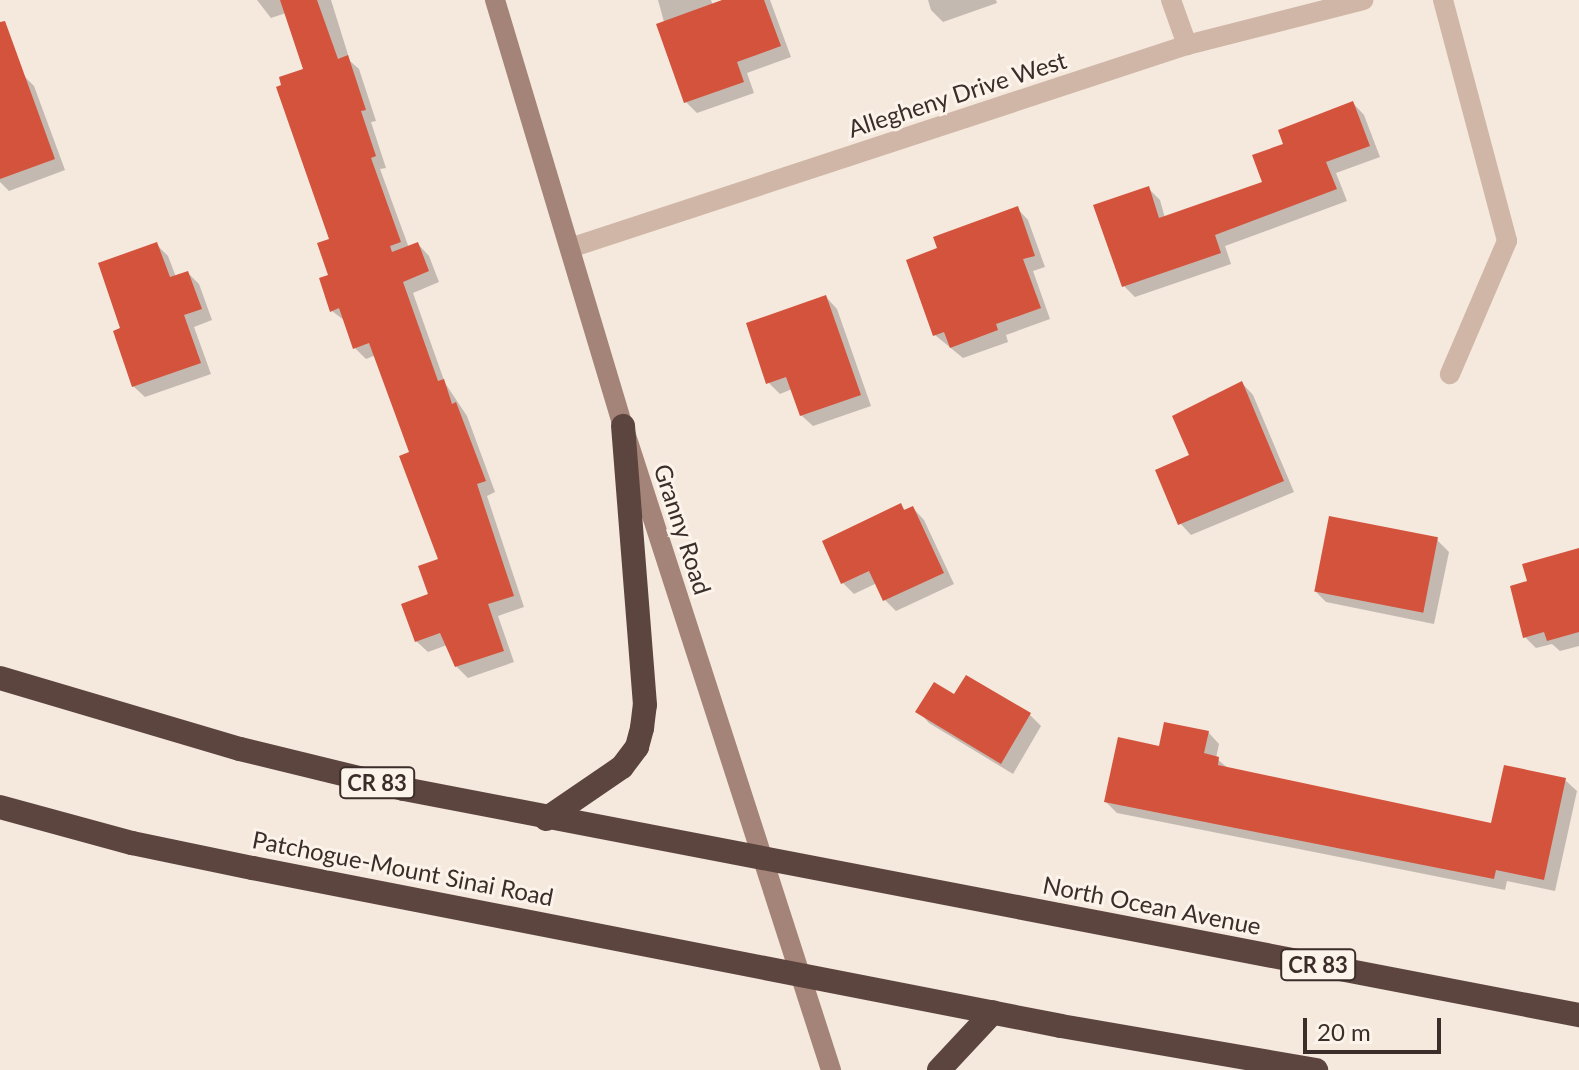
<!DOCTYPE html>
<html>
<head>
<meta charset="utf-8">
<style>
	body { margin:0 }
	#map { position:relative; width:1579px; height:1070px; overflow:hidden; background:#f5e8dd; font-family:Lato,sans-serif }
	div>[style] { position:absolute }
	.shadow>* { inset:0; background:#0003 }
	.building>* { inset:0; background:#d4533d; transform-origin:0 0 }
	.street>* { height:20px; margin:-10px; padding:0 10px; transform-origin:10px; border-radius:10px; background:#d0b6a7 }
	.secondary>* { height:20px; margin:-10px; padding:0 10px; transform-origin:10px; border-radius:10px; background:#a48478 }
	.highway>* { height:24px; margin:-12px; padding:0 12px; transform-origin:12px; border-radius:12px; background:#5d453f }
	span { translate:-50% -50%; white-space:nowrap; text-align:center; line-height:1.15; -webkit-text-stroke:6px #fcf3eb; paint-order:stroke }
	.shield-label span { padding:2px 6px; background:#fcf3eb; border:2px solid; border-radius:6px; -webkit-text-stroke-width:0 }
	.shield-label { font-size:22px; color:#3b2d29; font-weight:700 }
	.street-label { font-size:24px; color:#3b2d29 }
	.scale { position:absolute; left:1303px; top:1018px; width:138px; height:36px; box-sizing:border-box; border:4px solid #3b2d29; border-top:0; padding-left:10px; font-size:24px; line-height:28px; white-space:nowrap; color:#3b2d29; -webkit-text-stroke:6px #fcf3eb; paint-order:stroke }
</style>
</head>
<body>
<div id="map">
	<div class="shadow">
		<div style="clip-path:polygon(257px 0,331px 0,350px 61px,359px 69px,376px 121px,371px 122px,386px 168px,380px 169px,409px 248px,418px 244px,429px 256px,439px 282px,413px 293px,445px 383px,467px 416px,495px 492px,487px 496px,524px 607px,498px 616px,514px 662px,468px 678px,456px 666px,447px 645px,428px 652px,416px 641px,441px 560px,412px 453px,376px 355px,366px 359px,355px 348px,345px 321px,332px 311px,331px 241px,305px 71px,286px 13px,271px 18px)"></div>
		<div style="clip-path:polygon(658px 0,711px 0,713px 6px,728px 0,770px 0,791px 57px,747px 73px,754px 93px,697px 113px,686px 102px)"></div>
		<div style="clip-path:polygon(928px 0,996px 0,997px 3px,943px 22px,931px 10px)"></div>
		<div style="clip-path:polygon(23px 75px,34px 86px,65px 170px,9px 191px,0 182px,0 83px)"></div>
		<div style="clip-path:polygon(1353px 103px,1364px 115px,1380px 157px,1336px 173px,1347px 201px,1225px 246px,1231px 264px,1135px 297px,1124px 286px,1148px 188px,1160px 200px,1165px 218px,1265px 184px,1286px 145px)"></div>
		<div style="clip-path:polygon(1017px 208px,1028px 220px,1045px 267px,1033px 271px,1050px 319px,1006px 335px,1008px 342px,963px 358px,935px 335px,940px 250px)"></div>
		<div style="clip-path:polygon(156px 244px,168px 256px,176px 277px,188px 273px,199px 284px,212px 320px,194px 327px,211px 374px,145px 397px,133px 386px,123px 330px)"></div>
		<div style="clip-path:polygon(826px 297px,837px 309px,871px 406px,813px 426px,801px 415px,792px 389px,780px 394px,768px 382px)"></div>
		<div style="clip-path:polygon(1242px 383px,1253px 395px,1294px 492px,1191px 535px,1180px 523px,1191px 456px,1209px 403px,1207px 398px)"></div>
		<div style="clip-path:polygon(901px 506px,906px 511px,913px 508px,924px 520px,954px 584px,896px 611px,885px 600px,877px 583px,854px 594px,843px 583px)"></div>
		<div style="clip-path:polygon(1437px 540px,1449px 552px,1434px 624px,1326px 602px,1315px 591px)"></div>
		<div style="clip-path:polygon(1579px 553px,1579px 646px,1560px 651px,1552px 644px,1536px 648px,1525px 637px,1530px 582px)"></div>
		<div style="clip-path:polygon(954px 697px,1030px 715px,1041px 726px,1013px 774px,929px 723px,918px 711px)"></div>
		<div style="clip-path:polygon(1208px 732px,1219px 744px,1216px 758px,1230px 770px,1492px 825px,1565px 780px,1577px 791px,1555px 891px,1507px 881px,1505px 890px,1117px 813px,1106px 802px,1161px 749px)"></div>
	</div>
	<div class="building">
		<div style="clip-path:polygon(280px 0,317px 0,338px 59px,348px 55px,366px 110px,361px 111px,376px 156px,371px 158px,401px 242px,390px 246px,392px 252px,418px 242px,429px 271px,403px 282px,438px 381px,444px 379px,452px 404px,456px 402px,486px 481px,477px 484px,514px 596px,488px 604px,504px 651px,455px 667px,440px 633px,415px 642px,401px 604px,428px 594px,418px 566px,438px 559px,399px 456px,409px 452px,369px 343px,353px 349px,339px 308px,330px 312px,319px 278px,328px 275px,317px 243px,329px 239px,276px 87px,281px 85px,279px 77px,303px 69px)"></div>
		<div style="clip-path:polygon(722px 0,764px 0,781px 46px,737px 62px,744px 82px,684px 103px,656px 24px)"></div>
		<div style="clip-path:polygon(5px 21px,55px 159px,0 179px,0 22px)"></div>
		<div style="clip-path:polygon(1353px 101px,1370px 146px,1326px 162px,1337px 189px,1215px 235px,1221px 253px,1122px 287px,1093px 205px,1149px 186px,1159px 218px,1262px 182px,1252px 155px,1283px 144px,1278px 130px)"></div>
		<div style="clip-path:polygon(1018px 206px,1035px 256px,1023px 259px,1041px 308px,996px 324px,998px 330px,950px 348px,944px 332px,933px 336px,906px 260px,937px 248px,933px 237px)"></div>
		<div style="clip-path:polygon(157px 242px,170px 277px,188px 271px,202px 309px,184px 315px,201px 363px,132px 387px,113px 331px,120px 328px,98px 263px)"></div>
		<div style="clip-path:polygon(826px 295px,861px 395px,800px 416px,786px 377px,766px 384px,746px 323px)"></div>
		<div style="clip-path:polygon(1242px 381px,1284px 481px,1178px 525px,1155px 470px,1189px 455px,1172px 416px)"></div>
		<div style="clip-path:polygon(901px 503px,904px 510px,913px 506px,944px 573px,883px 601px,869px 571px,841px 584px,822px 541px)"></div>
		<div style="left:1329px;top:516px;width:111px;height:77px;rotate:11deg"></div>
		<div style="clip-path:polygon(1579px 548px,1579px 632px,1547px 641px,1544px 632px,1523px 638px,1510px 586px,1527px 581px,1522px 564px)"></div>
		<div style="clip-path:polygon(966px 675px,1031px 713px,1001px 764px,915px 712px,934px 682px,954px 694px)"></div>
		<div style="clip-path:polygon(1164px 722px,1209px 731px,1204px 753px,1219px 757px,1218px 765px,1491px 823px,1504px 765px,1566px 778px,1544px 880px,1496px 870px,1494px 879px,1104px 802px,1118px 737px,1159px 746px)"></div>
	</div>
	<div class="street">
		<div style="left:1171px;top:0;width:48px;rotate:70.4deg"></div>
		<div style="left:1443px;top:0;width:249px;rotate:75.1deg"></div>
		<div style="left:1507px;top:241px;width:145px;rotate:113.2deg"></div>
		<div style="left:570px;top:248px;width:650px;rotate:-18.21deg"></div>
		<div style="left:1187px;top:45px;width:182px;rotate:-14.3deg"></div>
	</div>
	<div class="secondary">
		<div style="left:495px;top:0;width:445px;rotate:73.3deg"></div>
		<div style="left:623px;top:426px;width:677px;rotate:72.1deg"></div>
	</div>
	<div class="highway">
		<div style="left:0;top:678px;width:250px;rotate:16.5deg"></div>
		<div style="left:240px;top:749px;width:169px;rotate:13.7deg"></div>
		<div style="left:404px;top:789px;width:1197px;rotate:10.89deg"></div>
		<div style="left:0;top:807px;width:137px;rotate:15.3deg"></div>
		<div style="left:132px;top:843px;width:124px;rotate:11.7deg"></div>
		<div style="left:253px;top:868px;width:823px;rotate:11.06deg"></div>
		<div style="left:1061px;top:1026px;width:259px;rotate:9.8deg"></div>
		<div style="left:546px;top:819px;width:92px;rotate:-34.4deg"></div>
		<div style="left:622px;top:767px;width:25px;rotate:-53deg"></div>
		<div style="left:637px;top:747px;width:20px;rotate:-75deg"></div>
		<div style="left:642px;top:728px;width:23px;rotate:-83deg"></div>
		<div style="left:645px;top:705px;width:280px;rotate:-94.5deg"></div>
		<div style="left:939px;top:1070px;width:79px;rotate:-47deg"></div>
	</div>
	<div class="shield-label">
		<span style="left:377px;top:783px">CR 83</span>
		<span style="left:1318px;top:965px">CR 83</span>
	</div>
	<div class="street-label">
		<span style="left:957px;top:94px;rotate:-18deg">Allegheny Drive West</span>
		<span style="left:683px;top:529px;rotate:72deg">Granny Road</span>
		<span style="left:403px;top:868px;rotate:11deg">Patchogue-Mount Sinai Road</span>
		<span style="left:1152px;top:905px;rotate:11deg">North Ocean Avenue</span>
	</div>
	<div class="scale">20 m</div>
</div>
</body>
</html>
